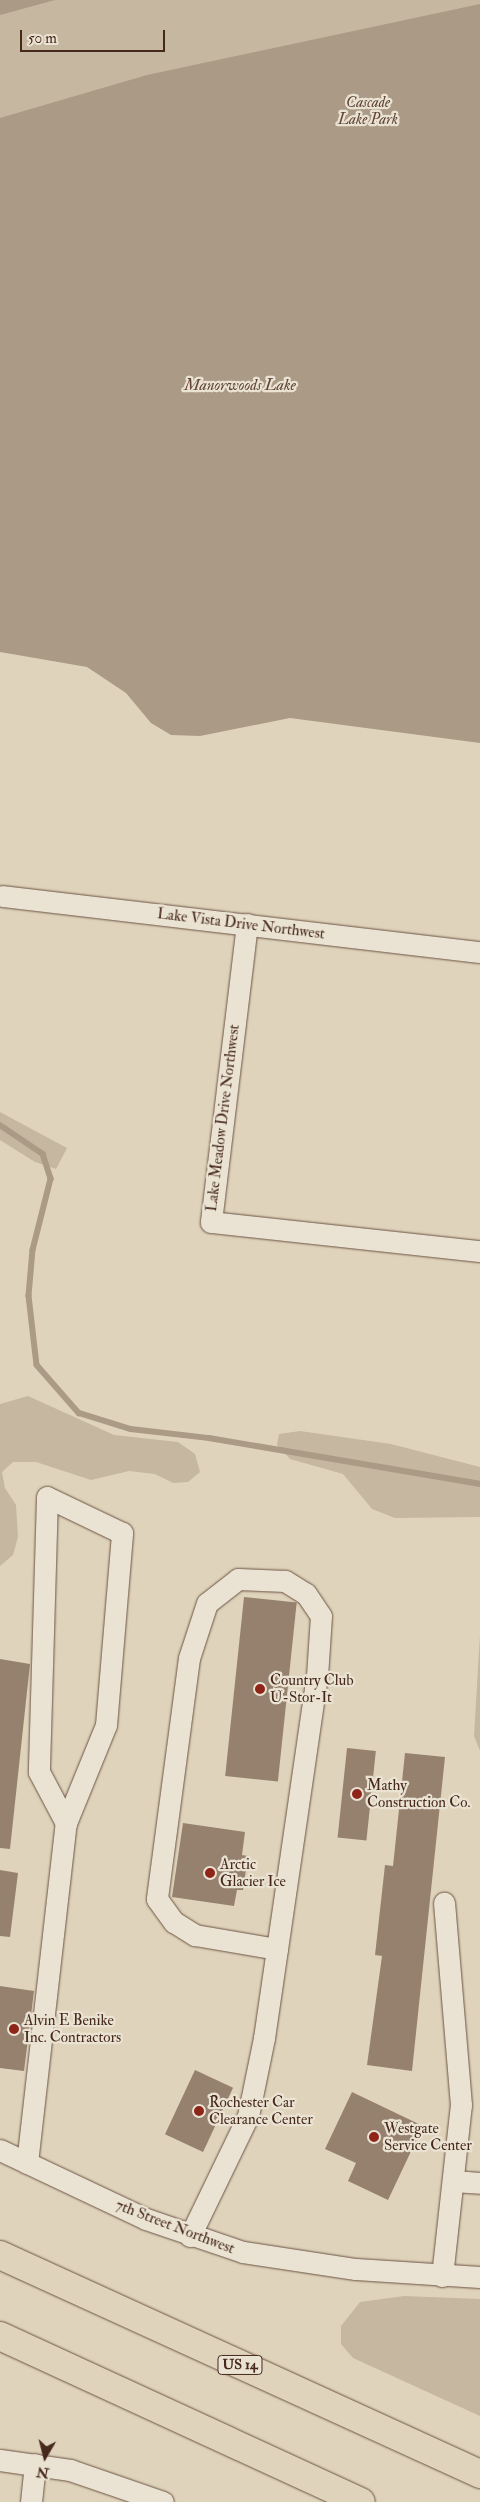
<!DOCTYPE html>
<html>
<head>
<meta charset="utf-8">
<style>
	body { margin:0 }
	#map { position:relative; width:480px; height:2502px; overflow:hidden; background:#dfd4bb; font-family:"IM FELL Double Pica",serif }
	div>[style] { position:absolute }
	.green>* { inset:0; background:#c5b7a0 }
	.water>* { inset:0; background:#ab9a85 }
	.stream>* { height:5.5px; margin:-2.75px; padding:0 2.75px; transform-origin:2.75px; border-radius:2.75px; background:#ab9a85 }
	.building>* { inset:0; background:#96816f; transform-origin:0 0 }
	.roads { filter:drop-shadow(0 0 1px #6d5344) drop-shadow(0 0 1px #6d5344) }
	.minor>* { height:21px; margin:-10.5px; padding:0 10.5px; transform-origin:10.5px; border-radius:10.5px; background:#eae3d3 }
	.highway>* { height:28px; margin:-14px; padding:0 14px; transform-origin:14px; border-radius:14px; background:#dfd4bb }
	.dots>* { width:14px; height:14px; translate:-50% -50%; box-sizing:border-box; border:2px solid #eae3d3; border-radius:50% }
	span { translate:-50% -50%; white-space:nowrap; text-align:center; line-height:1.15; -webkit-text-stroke:4.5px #eae3d3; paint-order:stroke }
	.shield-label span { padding:1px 4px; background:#eae3d3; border:1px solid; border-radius:4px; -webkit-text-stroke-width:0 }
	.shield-label { font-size:14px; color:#47281d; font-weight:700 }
	.park-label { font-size:15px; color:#604537; font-style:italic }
	.street-label { font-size:15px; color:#47281d }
	.poi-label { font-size:15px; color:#47281d }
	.left { translate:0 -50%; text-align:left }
	.water-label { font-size:16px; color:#604437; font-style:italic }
	.north { position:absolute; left:20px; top:2432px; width:50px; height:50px; -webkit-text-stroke:4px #eae3d3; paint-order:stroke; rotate:188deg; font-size:14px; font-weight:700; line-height:20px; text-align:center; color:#47281d }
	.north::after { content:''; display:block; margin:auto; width:18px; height:22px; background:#47281d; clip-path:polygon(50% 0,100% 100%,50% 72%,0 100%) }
	.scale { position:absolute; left:20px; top:30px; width:145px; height:22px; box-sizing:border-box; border:2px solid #47281d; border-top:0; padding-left:6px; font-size:15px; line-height:18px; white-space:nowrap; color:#47281d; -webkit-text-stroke:4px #eae3d3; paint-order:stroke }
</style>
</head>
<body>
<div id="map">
	<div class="green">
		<div style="clip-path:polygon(0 0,480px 0,480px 237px,0 168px)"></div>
		<div style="clip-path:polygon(0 1112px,67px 1148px,56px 1169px,35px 1162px,0 1140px)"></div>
		<div style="clip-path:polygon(28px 1396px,114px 1435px,178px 1442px,195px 1454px,200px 1472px,188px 1482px,173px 1483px,155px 1474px,129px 1471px,91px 1480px,36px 1462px,13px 1462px,2px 1472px,5px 1488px,16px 1505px,18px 1537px,13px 1555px,0 1566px,0 1404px)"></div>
		<div style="clip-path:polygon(300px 1431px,391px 1444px,480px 1467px,480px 1517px,395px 1518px,372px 1509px,343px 1474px,290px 1459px,277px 1445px,279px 1434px)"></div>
		<div style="clip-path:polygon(480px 1635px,480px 1751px,474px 1736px)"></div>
		<div style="clip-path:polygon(404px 2296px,480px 2299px,480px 2416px,353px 2358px,341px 2344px,341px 2326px,360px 2302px)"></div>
	</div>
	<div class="water">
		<div style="clip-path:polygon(0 0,55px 0,0 15px)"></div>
		<div style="clip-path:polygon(480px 4px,480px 743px,290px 718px,200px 736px,171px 735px,151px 723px,126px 693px,87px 667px,0 652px,0 118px,147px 75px)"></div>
	</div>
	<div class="stream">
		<div style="left:0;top:1125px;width:52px;rotate:34deg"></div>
		<div style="left:43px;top:1154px;width:26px;rotate:72deg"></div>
		<div style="left:51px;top:1179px;width:73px;rotate:104.2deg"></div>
		<div style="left:33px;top:1250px;width:46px;rotate:95deg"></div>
		<div style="left:29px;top:1296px;width:69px;rotate:83.4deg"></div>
		<div style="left:37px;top:1365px;width:64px;rotate:48.8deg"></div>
		<div style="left:79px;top:1413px;width:54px;rotate:17.1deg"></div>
		<div style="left:131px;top:1429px;width:79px;rotate:6.6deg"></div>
		<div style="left:209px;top:1438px;width:275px;rotate:9.6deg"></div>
	</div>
	<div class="building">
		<div style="left:244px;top:1597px;width:53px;height:180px;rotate:6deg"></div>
		<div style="clip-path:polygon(0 1659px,30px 1664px,10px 1849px,0 1848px)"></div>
		<div style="left:347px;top:1748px;width:29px;height:90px;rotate:6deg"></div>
		<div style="clip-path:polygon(405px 1753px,445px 1757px,412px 2071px,367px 2065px,382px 1956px,375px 1955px,385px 1865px,393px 1866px)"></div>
		<div style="clip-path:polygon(183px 1823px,245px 1832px,242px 1855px,248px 1856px,243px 1890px,237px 1890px,234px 1906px,172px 1897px)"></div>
		<div style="clip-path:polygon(0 1870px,18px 1873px,10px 1937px,0 1936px)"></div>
		<div style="clip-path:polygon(0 1986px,34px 1991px,24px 2071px,0 2068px)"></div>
		<div style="left:195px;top:2070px;width:42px;height:71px;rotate:25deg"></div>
		<div style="clip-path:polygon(352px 2092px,423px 2126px,388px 2200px,348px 2181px,356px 2163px,325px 2149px)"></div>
	</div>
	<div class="roads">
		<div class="minor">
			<div style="left:2px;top:896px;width:481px;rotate:6.7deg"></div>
			<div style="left:247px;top:924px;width:300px;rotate:96.9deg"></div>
			<div style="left:211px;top:1222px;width:271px;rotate:6.2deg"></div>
			<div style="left:0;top:2150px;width:161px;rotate:25.3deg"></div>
			<div style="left:146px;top:2219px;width:102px;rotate:18.8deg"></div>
			<div style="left:243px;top:2252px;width:114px;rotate:8.6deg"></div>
			<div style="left:356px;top:2269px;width:124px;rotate:3.7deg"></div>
			<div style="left:27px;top:2163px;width:342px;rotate:-83.5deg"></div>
			<div style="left:66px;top:1823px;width:106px;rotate:-67.8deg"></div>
			<div style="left:106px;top:1725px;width:193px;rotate:-85.2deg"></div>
			<div style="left:122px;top:1533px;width:83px;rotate:-154.4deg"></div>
			<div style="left:47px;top:1497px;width:275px;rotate:91.7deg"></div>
			<div style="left:39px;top:1772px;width:58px;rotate:62.1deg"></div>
			<div style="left:453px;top:2181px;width:27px;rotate:4deg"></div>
			<div style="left:190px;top:2236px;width:133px;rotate:-64.2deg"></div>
			<div style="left:248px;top:2116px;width:80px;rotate:-78.4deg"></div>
			<div style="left:264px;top:2038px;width:90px;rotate:-81.7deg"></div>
			<div style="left:277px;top:1949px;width:276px;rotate:-81.7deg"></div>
			<div style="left:317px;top:1676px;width:60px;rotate:-86.2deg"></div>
			<div style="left:321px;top:1616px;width:27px;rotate:-124deg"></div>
			<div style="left:306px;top:1594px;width:25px;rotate:-148deg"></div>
			<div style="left:285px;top:1581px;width:47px;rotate:-177.6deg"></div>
			<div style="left:238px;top:1579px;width:39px;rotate:142deg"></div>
			<div style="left:207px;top:1603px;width:58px;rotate:108.1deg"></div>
			<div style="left:189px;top:1658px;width:243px;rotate:97.6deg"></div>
			<div style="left:157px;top:1899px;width:29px;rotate:54deg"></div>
			<div style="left:174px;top:1922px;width:25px;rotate:32deg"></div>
			<div style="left:195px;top:1935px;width:83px;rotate:9.7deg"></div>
			<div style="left:442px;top:2276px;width:172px;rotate:-83.7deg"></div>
			<div style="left:461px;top:2105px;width:203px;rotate:-94.8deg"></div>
			<div style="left:0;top:2460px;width:71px;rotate:8.1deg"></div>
			<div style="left:70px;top:2470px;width:98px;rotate:19deg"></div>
			<div style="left:31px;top:2502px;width:38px;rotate:-84deg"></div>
		</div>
		<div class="highway">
			<div style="left:0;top:2255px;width:528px;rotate:24.52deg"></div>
			<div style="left:0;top:2336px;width:397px;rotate:24.7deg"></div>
		</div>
	</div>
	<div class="dots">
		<div style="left:260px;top:1689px;background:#8f2418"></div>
		<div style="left:357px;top:1794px;background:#8f2418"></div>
		<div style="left:210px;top:1873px;background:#8f2418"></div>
		<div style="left:14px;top:2029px;background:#8f2418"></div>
		<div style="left:199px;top:2111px;background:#8f2418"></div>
		<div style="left:374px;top:2137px;background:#8f2418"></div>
	</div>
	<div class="shield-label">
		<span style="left:240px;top:2365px">US 14</span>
	</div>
	<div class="park-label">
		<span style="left:368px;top:111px">Cascade<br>Lake Park</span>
	</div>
	<div class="street-label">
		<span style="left:241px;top:924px;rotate:7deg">Lake Vista Drive Northwest</span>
		<span style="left:223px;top:1118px;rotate:-83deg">Lake Meadow Drive Northwest</span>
		<span style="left:175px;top:2227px;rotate:21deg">7th Street Northwest</span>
	</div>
	<div class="poi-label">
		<span class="left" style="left:270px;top:1689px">Country Club<br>U-Stor-It</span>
		<span class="left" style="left:367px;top:1794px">Mathy<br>Construction Co.</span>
		<span class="left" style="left:220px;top:1873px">Arctic<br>Glacier Ice</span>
		<span class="left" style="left:24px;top:2029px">Alvin E Benike<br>Inc. Contractors</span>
		<span class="left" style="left:209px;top:2111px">Rochester Car<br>Clearance Center</span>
		<span class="left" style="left:384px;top:2137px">Westgate<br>Service Center</span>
	</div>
	<div class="water-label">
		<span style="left:240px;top:385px">Manorwoods Lake</span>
	</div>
	<div class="north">N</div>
	<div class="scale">50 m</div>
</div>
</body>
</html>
